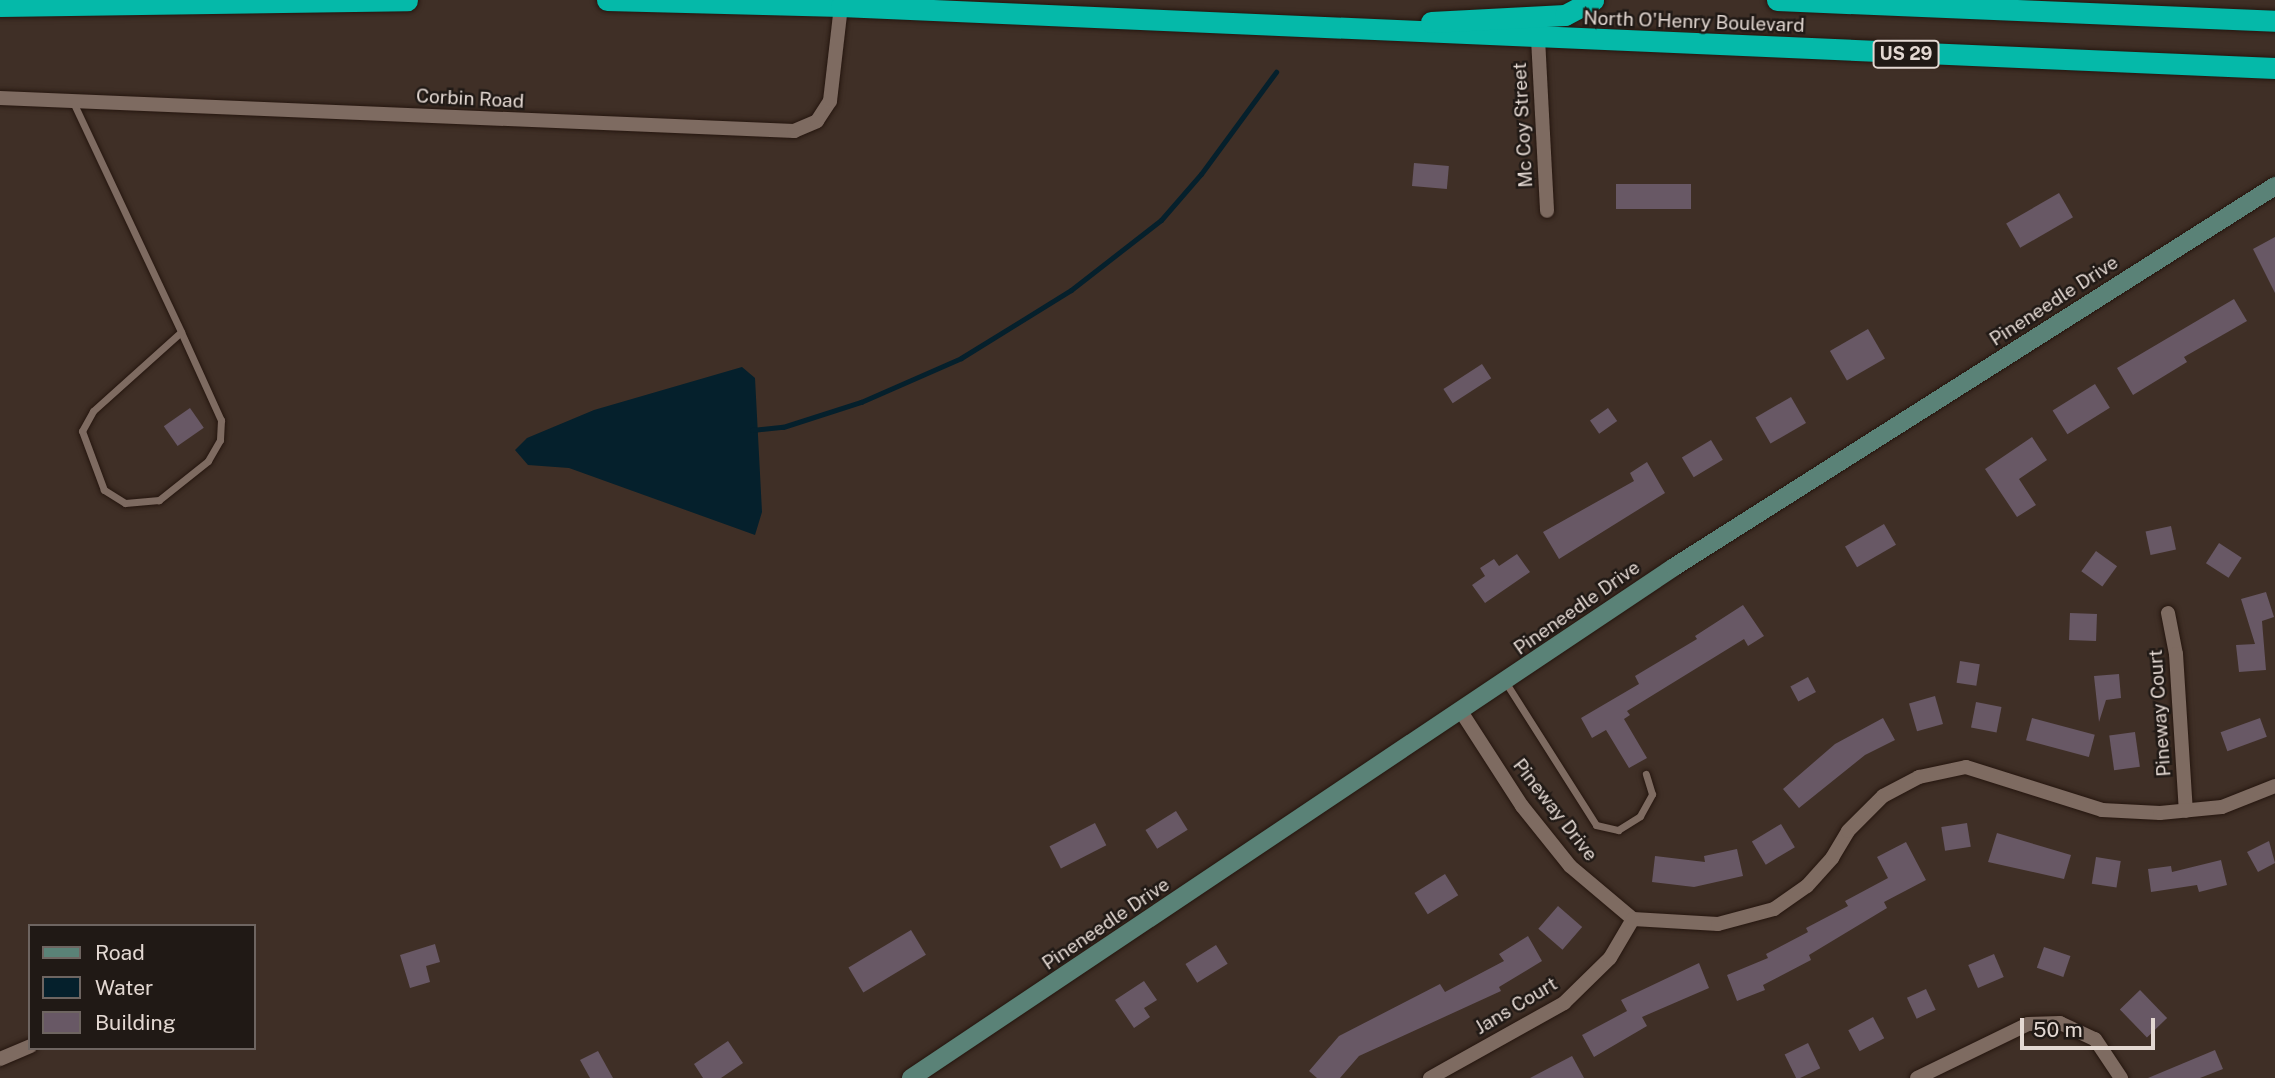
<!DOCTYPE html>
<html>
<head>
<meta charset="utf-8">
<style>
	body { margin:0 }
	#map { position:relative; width:2275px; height:1078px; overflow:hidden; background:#3f2f26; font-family:"Public Sans",sans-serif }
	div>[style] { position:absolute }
	.water>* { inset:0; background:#05202c }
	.stream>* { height:5px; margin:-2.5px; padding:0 2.5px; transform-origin:2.5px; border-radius:2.5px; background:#05202c }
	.building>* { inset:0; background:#685865; transform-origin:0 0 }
	.roads { filter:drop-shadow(0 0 2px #25160f) drop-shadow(0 0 2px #25160f) }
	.lane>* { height:7px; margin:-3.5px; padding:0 3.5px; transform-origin:3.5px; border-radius:3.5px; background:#7e6b61 }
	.street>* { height:14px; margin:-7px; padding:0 7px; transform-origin:7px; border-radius:7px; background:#7e6b61 }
	.secondary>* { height:18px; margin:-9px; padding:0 9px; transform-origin:9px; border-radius:9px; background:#5a8277 }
	.highway>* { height:21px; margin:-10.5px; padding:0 10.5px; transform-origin:10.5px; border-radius:10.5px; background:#05b9a9 }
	span { translate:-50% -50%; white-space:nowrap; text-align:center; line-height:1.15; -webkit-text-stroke:5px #201915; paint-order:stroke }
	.shield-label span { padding:2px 5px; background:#201915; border:2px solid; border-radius:5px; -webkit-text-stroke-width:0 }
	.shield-label { font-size:18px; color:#e3d8d2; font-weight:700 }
	.street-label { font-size:19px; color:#e3d8d2 }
	.legend { position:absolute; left:28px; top:924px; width:228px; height:126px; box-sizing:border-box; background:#201915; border:2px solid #6e6561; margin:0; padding:9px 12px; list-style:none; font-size:21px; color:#e3d8d2 }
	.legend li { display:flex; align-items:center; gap:14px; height:35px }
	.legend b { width:35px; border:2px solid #6e6561 }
	.scale { position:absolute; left:2020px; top:1018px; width:135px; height:32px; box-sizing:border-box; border:4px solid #e3d8d2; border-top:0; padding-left:9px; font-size:21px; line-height:24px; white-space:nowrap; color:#e3d8d2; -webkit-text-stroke:5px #201915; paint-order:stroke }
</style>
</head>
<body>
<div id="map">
	<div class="water">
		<div style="clip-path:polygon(742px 367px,755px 378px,762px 512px,755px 535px,569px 468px,528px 465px,515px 450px,527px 438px,594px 410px)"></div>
	</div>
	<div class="stream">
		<div style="left:752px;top:430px;width:31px;rotate:-6deg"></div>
		<div style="left:783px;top:427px;width:82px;rotate:-17.8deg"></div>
		<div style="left:861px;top:402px;width:109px;rotate:-23.7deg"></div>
		<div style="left:961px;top:358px;width:129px;rotate:-31.7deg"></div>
		<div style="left:1071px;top:290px;width:114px;rotate:-37.9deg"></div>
		<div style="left:1161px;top:220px;width:61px;rotate:-49deg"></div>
		<div style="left:1201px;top:174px;width:127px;rotate:-53.7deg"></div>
	</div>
	<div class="building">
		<div style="left:1414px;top:163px;width:35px;height:23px;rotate:5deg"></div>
		<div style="left:1616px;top:184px;width:75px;height:25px"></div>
		<div style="left:2059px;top:193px;width:28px;height:61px;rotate:60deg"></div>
		<div style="clip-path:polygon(2275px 237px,2275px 293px,2253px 249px)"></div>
		<div style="clip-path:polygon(2234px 299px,2247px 321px,2184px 357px,2187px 362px,2133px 395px,2117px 368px)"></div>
		<div style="left:1868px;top:329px;width:34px;height:44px;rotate:60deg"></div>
		<div style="left:1482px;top:364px;width:17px;height:46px;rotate:57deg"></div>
		<div style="left:2095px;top:384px;width:28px;height:50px;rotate:58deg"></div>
		<div style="left:1791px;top:397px;width:30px;height:41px;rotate:60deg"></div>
		<div style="left:190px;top:408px;width:24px;height:32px;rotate:55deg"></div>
		<div style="left:1608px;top:408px;width:16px;height:22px;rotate:55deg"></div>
		<div style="clip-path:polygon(2032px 437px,2047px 460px,2019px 479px,2036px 505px,2017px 517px,1985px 469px)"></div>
		<div style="left:1711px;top:440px;width:23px;height:34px;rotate:59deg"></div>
		<div style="clip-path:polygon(1647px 462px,1665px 493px,1559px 559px,1543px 532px,1634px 481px,1630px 473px)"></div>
		<div style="left:1884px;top:524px;width:24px;height:45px;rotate:60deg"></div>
		<div style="left:2171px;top:526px;width:24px;height:26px;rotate:78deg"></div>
		<div style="left:2219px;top:543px;width:27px;height:24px;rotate:33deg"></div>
		<div style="left:2096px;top:551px;width:26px;height:25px;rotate:36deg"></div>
		<div style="clip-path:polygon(1517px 554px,1530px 572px,1485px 603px,1472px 585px,1485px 576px,1480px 568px,1494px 559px,1499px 566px)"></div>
		<div style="clip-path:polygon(2266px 592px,2274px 617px,2262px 621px,2266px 670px,2239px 672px,2236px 645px,2255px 644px,2241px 599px)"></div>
		<div style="clip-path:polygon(1743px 605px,1764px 636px,1748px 646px,1744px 639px,1627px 711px,1630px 715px,1624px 719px,1647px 758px,1629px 768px,1606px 730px,1592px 738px,1581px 718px,1639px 684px,1635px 676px,1697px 639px,1695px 636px)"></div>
		<div style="left:2070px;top:613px;width:27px;height:27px;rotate:2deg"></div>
		<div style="left:1960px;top:661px;width:20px;height:22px;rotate:9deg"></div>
		<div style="clip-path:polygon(2119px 674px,2121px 698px,2106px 700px,2099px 722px,2094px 676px)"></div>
		<div style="left:1808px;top:677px;width:17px;height:20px;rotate:62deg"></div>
		<div style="left:1935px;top:696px;width:29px;height:27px;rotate:74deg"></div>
		<div style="left:1976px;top:702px;width:26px;height:26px;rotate:11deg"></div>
		<div style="clip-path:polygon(1883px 718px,1895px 740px,1865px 755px,1799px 808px,1783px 789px,1835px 744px)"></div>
		<div style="left:2032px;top:718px;width:65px;height:23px;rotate:15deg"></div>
		<div style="left:2260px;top:718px;width:20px;height:42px;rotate:70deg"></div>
		<div style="left:2135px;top:732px;width:35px;height:26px;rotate:82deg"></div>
		<div style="left:1176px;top:811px;width:22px;height:36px;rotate:58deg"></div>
		<div style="left:1095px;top:823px;width:25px;height:51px;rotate:63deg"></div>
		<div style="left:1967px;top:823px;width:24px;height:26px;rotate:81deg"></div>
		<div style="left:1781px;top:824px;width:27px;height:34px;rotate:59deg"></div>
		<div style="clip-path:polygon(1997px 833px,2071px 855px,2064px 879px,1988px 862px)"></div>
		<div style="clip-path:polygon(2269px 841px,2275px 863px,2258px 872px,2247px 852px)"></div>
		<div style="clip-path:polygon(1906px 842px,1926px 880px,1884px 902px,1887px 908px,1809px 955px,1811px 960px,1763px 985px,1765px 990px,1737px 1001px,1727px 975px,1768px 958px,1766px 954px,1808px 932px,1806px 928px,1848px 906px,1845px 901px,1888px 878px,1877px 857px)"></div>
		<div style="clip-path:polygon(1737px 849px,1743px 876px,1694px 887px,1652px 882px,1655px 856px,1705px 862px,1704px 856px)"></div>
		<div style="left:2096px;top:857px;width:25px;height:27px;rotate:9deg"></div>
		<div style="clip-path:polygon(2221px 860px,2227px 885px,2199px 892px,2197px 885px,2151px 892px,2148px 869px,2171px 866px,2172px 872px)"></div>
		<div style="left:1445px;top:874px;width:25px;height:36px;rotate:58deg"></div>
		<div style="left:1558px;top:906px;width:32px;height:30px;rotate:41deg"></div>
		<div style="left:911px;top:930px;width:29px;height:73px;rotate:59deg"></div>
		<div style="clip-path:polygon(1528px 936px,1542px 961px,1499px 987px,1501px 991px,1359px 1056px,1340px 1078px,1317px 1078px,1309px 1071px,1339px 1036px,1440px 984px,1445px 992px,1504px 961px,1499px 954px)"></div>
		<div style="clip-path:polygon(435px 944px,440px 962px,426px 966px,430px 982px,410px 988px,400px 955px)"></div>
		<div style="left:1216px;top:945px;width:22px;height:36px;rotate:58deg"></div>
		<div style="left:2044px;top:947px;width:28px;height:22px;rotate:19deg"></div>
		<div style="left:1994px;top:954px;width:25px;height:28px;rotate:67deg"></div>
		<div style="clip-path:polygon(1699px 963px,1709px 988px,1642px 1017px,1647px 1026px,1594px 1057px,1582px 1035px,1627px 1011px,1621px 1000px)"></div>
		<div style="clip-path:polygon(1144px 981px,1157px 1000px,1144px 1008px,1150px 1017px,1134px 1028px,1115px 1000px)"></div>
		<div style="left:1926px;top:989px;width:23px;height:21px;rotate:65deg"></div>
		<div style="left:2140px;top:990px;width:39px;height:28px;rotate:46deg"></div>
		<div style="left:1873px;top:1017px;width:24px;height:28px;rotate:62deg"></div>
		<div style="clip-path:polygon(728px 1041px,743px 1063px,721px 1078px,703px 1078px,694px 1064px)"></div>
		<div style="left:1808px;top:1043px;width:28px;height:26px;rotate:64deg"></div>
		<div style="clip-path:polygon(2215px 1050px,2223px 1069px,2200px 1078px,2148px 1078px)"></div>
		<div style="clip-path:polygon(598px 1051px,613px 1078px,590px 1078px,580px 1060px)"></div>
		<div style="clip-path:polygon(1572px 1056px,1584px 1078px,1530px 1078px)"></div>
	</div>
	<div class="roads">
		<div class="lane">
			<div style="left:73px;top:102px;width:254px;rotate:64.8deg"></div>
			<div style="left:181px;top:332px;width:97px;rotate:65.6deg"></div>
			<div style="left:221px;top:420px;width:20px;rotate:93deg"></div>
			<div style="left:220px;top:440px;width:24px;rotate:120deg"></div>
			<div style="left:208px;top:461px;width:63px;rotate:141.5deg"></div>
			<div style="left:159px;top:500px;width:34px;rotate:175deg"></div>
			<div style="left:125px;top:503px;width:25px;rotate:-148deg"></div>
			<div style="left:104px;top:490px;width:63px;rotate:-110.4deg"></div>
			<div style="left:82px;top:431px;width:23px;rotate:-61deg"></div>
			<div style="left:93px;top:411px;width:118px;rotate:-41.9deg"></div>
			<div style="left:1506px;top:683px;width:168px;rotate:57.6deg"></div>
			<div style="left:1596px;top:825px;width:23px;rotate:13deg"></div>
			<div style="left:1618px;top:830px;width:26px;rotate:-32deg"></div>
			<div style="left:1640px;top:816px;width:25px;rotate:-61deg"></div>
			<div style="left:1652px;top:794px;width:21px;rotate:-107deg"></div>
		</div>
		<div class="street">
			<div style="left:1538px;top:38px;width:173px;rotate:87deg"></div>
			<div style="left:0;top:98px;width:795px;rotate:2.38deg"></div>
			<div style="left:794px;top:131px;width:25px;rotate:-23deg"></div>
			<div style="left:817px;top:121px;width:24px;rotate:-57deg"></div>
			<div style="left:830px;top:101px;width:96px;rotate:-83.4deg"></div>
			<div style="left:2168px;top:613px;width:42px;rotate:79deg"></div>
			<div style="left:2176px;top:654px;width:157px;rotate:86.4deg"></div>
			<div style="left:1462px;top:713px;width:111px;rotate:57.2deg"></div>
			<div style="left:1522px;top:806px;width:77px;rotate:51.3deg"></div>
			<div style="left:1570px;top:866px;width:82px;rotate:40.1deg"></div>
			<div style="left:1633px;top:919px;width:85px;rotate:3.4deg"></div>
			<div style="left:1718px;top:924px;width:58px;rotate:-15deg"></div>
			<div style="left:1774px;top:909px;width:40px;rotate:-34.9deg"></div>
			<div style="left:1807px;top:886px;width:38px;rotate:-48deg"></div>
			<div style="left:1832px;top:858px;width:31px;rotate:-59deg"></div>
			<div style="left:1848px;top:831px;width:49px;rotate:-45deg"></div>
			<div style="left:1883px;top:796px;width:41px;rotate:-27.8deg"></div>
			<div style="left:1919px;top:777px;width:48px;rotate:-12deg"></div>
			<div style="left:1966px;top:767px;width:143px;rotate:17.5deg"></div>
			<div style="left:2102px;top:810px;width:58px;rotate:3deg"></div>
			<div style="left:2160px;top:813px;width:62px;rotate:-5.5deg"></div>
			<div style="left:2222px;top:807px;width:57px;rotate:-21.6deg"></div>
			<div style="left:0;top:1059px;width:33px;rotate:-23deg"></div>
			<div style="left:1430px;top:1078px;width:154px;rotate:-29.2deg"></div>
			<div style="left:1564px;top:1003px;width:64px;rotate:-44.4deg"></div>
			<div style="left:1610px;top:958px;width:45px;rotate:-59.5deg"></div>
			<div style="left:1917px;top:1078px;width:123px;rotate:-25.9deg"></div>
			<div style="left:2028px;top:1024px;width:32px;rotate:-2deg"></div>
			<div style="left:2060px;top:1023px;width:38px;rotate:25deg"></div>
			<div style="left:2095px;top:1039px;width:47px;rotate:56.3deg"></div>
		</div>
		<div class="secondary">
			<div style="left:911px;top:1078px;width:918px;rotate:-33.81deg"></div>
			<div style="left:1674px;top:567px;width:712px;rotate:-32.37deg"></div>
		</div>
		<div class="highway">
			<div style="left:607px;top:0;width:234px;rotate:1.5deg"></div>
			<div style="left:841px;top:6px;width:1435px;rotate:2.48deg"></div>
			<div style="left:1777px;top:0;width:498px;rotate:2.4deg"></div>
			<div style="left:0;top:6px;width:407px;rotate:-0.8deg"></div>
			<div style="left:1431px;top:22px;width:134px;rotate:-3deg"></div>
			<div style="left:1565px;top:15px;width:32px;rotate:-28deg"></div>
		</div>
	</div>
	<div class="shield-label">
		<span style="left:1906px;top:54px">US 29</span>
	</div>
	<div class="street-label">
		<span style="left:1694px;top:22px;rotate:2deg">North O'Henry Boulevard</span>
		<span style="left:470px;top:99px;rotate:3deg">Corbin Road</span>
		<span style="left:1523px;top:125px;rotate:-93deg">Mc Coy Street</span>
		<span style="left:2054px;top:301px;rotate:-33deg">Pineneedle Drive</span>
		<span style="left:1577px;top:608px;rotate:-35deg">Pineneedle Drive</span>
		<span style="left:2160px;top:713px;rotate:-94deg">Pineway Court</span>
		<span style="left:1555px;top:810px;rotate:52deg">Pineway Drive</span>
		<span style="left:1106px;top:924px;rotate:-34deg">Pineneedle Drive</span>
		<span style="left:1516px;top:1006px;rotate:-31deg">Jans Court</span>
	</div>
	<ul class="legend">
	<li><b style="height:9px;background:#5a8277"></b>Road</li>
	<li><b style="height:19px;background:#05202c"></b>Water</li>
	<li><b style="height:19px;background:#685865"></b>Building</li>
	</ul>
	<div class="scale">50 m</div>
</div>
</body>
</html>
